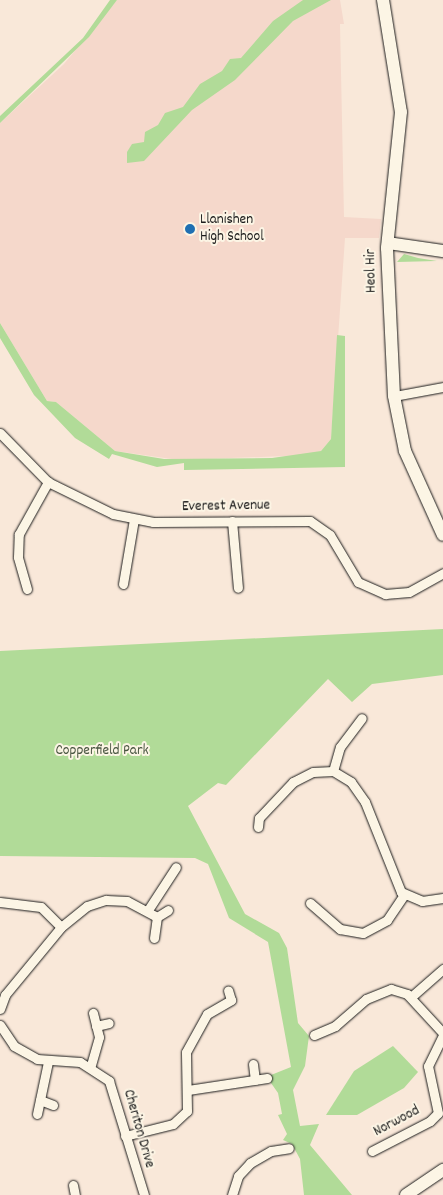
<!DOCTYPE html>
<html>
<head>
<meta charset="utf-8">
<style>
	body { margin:0 }
	#map { position:relative; width:443px; height:1195px; overflow:hidden; background:#f9e8d9; font-family:Dekko,sans-serif }
	div>[style] { position:absolute }
	.built>* { inset:0; background:#f5d8cb }
	.green>* { inset:0; background:#b1db98 }
	.roads { filter:drop-shadow(0 0 1px #1c1c1c) drop-shadow(0 0 1px #1c1c1c) }
	.street>* { height:9px; margin:-4.5px; padding:0 4.5px; transform-origin:4.5px; border-radius:4.5px; background:#fcf5e5 }
	.secondary>* { height:12px; margin:-6px; padding:0 6px; transform-origin:6px; border-radius:6px; background:#fcf5e5 }
	.dots>* { width:14px; height:14px; translate:-50% -50%; box-sizing:border-box; border:2px solid #fcf5e5; border-radius:50% }
	span { translate:-50% -50%; white-space:nowrap; text-align:center; line-height:1.15; -webkit-text-stroke:4px #fcf5e5; paint-order:stroke }
	.poi-label { font-size:15px; color:#1c1c1c }
	.left { translate:0 -50%; text-align:left }
	.street-label { font-size:15px; color:#1c1c1c }
	.park-label { font-size:15px; color:#495541 }
</style>
</head>
<body>
<div id="map">
	<div class="built">
		<div style="clip-path:polygon(117px 0,340px 0,344px 24px,340px 24px,344px 217px,381px 219px,379px 238px,345px 238px,331px 439px,321px 451px,311px 455px,179px 460px,115px 451px,56px 402px,47px 401px,0 323px,0 123px,64px 64px)"></div>
	</div>
	<div class="green">
		<div style="clip-path:polygon(110px 0,117px 0,89px 37px,0 123px,0 116px,83px 38px)"></div>
		<div style="clip-path:polygon(303px 0,331px 0,293px 21px,235px 80px,192px 110px,144px 161px,127px 163px,127px 152px,132px 144px,144px 142px,145px 132px,158px 125px,165px 113px,183px 107px,200px 84px,222px 71px,230px 59px,241px 58px,273px 21px)"></div>
		<div style="clip-path:polygon(404px 254px,418px 258px,437px 261px,397px 262px)"></div>
		<div style="clip-path:polygon(0 323px,47px 401px,56px 402px,115px 451px,164px 459px,272px 458px,321px 451px,331px 439px,337px 335px,345px 336px,345px 467px,184px 470px,184px 463px,157px 467px,112px 454px,109px 459px,75px 438px,34px 395px,0 338px)"></div>
		<div style="clip-path:polygon(443px 629px,443px 675px,372px 684px,352px 702px,328px 679px,226px 785px,218px 783px,188px 806px,245px 914px,279px 933px,287px 948px,298px 1023px,309px 1036px,305px 1066px,293px 1090px,300px 1126px,319px 1124px,310px 1145px,352px 1195px,304px 1195px,300px 1159px,292px 1144px,283px 1140px,287px 1134px,278px 1115px,282px 1114px,278px 1093px,271px 1083px,271px 1075px,291px 1067px,268px 942px,229px 918px,208px 864px,195px 858px,0 856px,0 651px)"></div>
		<div style="clip-path:polygon(393px 1046px,418px 1072px,404px 1088px,357px 1115px,326px 1115px,354px 1071px)"></div>
	</div>
	<div class="roads">
		<div class="street">
			<div style="left:394px;top:396px;width:50px;rotate:-10.4deg"></div>
			<div style="left:0;top:433px;width:69px;rotate:45.6deg"></div>
			<div style="left:48px;top:482px;width:72px;rotate:26.2deg"></div>
			<div style="left:113px;top:514px;width:41px;rotate:11.3deg"></div>
			<div style="left:153px;top:522px;width:157px;rotate:-0.4deg"></div>
			<div style="left:310px;top:521px;width:24px;rotate:35deg"></div>
			<div style="left:330px;top:535px;width:55px;rotate:59.2deg"></div>
			<div style="left:358px;top:582px;width:30px;rotate:24deg"></div>
			<div style="left:385px;top:594px;width:24px;rotate:-5deg"></div>
			<div style="left:409px;top:592px;width:39px;rotate:-29deg"></div>
			<div style="left:232px;top:521px;width:67px;rotate:84.9deg"></div>
			<div style="left:123px;top:584px;width:66px;rotate:-80.4deg"></div>
			<div style="left:27px;top:589px;width:33px;rotate:-106deg"></div>
			<div style="left:18px;top:557px;width:23px;rotate:-88deg"></div>
			<div style="left:19px;top:534px;width:60px;rotate:-60.9deg"></div>
			<div style="left:333px;top:771px;width:25px;rotate:-74deg"></div>
			<div style="left:340px;top:747px;width:36px;rotate:-53deg"></div>
			<div style="left:258px;top:827px;width:9px;rotate:-84deg"></div>
			<div style="left:259px;top:818px;width:50px;rotate:-46.6deg"></div>
			<div style="left:293px;top:782px;width:22px;rotate:-27deg"></div>
			<div style="left:313px;top:772px;width:20px;rotate:-3deg"></div>
			<div style="left:333px;top:771px;width:21px;rotate:31deg"></div>
			<div style="left:351px;top:782px;width:24px;rotate:55deg"></div>
			<div style="left:365px;top:802px;width:97px;rotate:68.2deg"></div>
			<div style="left:401px;top:892px;width:23px;rotate:23deg"></div>
			<div style="left:422px;top:901px;width:21px;rotate:-8deg"></div>
			<div style="left:0;top:902px;width:41px;rotate:7deg"></div>
			<div style="left:41px;top:907px;width:28px;rotate:45deg"></div>
			<div style="left:310px;top:903px;width:40px;rotate:41deg"></div>
			<div style="left:340px;top:929px;width:23px;rotate:10deg"></div>
			<div style="left:363px;top:933px;width:27px;rotate:-28deg"></div>
			<div style="left:387px;top:920px;width:30px;rotate:-56deg"></div>
			<div style="left:148px;top:910px;width:51px;rotate:-56.9deg"></div>
			<div style="left:154px;top:938px;width:21px;rotate:-82deg"></div>
			<div style="left:157px;top:917px;width:13px;rotate:-32deg"></div>
			<div style="left:411px;top:997px;width:43px;rotate:-41.2deg"></div>
			<div style="left:0;top:1009px;width:15px;rotate:-70deg"></div>
			<div style="left:5px;top:995px;width:88px;rotate:-50.5deg"></div>
			<div style="left:61px;top:927px;width:33px;rotate:-39deg"></div>
			<div style="left:87px;top:906px;width:20px;rotate:-18deg"></div>
			<div style="left:106px;top:900px;width:21px;rotate:3deg"></div>
			<div style="left:127px;top:901px;width:34px;rotate:28deg"></div>
			<div style="left:0;top:1025px;width:25px;rotate:56deg"></div>
			<div style="left:14px;top:1046px;width:26px;rotate:29deg"></div>
			<div style="left:37px;top:1059px;width:43px;rotate:4deg"></div>
			<div style="left:80px;top:1062px;width:35px;rotate:33deg"></div>
			<div style="left:109px;top:1081px;width:119px;rotate:72.9deg"></div>
			<div style="left:96px;top:1026px;width:13px;rotate:-13deg"></div>
			<div style="left:314px;top:1035px;width:23px;rotate:-23deg"></div>
			<div style="left:335px;top:1026px;width:41px;rotate:-41.1deg"></div>
			<div style="left:366px;top:999px;width:27px;rotate:-22deg"></div>
			<div style="left:391px;top:989px;width:17px;rotate:17deg"></div>
			<div style="left:407px;top:994px;width:53px;rotate:47.3deg"></div>
			<div style="left:253px;top:1064px;width:16px;rotate:83deg"></div>
			<div style="left:91px;top:1065px;width:29px;rotate:-74deg"></div>
			<div style="left:99px;top:1037px;width:25px;rotate:-104deg"></div>
			<div style="left:188px;top:1090px;width:80px;rotate:-8.6deg"></div>
			<div style="left:40px;top:1100px;width:14px;rotate:21deg"></div>
			<div style="left:37px;top:1114px;width:53px;rotate:-78.1deg"></div>
			<div style="left:125px;top:1136px;width:49px;rotate:-14deg"></div>
			<div style="left:173px;top:1124px;width:19px;rotate:-43deg"></div>
			<div style="left:187px;top:1111px;width:59px;rotate:-91deg"></div>
			<div style="left:186px;top:1052px;width:43px;rotate:-61.1deg"></div>
			<div style="left:207px;top:1014px;width:28px;rotate:-30deg"></div>
			<div style="left:231px;top:1000px;width:10px;rotate:-107deg"></div>
			<div style="left:372px;top:1151px;width:65px;rotate:-27.3deg"></div>
			<div style="left:430px;top:1121px;width:11px;rotate:-45deg"></div>
			<div style="left:438px;top:1113px;width:48px;rotate:-102deg"></div>
			<div style="left:428px;top:1066px;width:34px;rotate:-64deg"></div>
			<div style="left:73px;top:1185px;width:10px;rotate:79deg"></div>
			<div style="left:232px;top:1195px;width:20px;rotate:-72deg"></div>
			<div style="left:238px;top:1176px;width:18px;rotate:-47deg"></div>
			<div style="left:250px;top:1163px;width:24px;rotate:-30deg"></div>
			<div style="left:271px;top:1151px;width:18px;rotate:-9deg"></div>
		</div>
		<div class="secondary">
			<div style="left:383px;top:0;width:113px;rotate:80.9deg"></div>
			<div style="left:401px;top:112px;width:137px;rotate:95.9deg"></div>
			<div style="left:387px;top:248px;width:148px;rotate:87.3deg"></div>
			<div style="left:394px;top:396px;width:56px;rotate:78.7deg"></div>
			<div style="left:405px;top:451px;width:92px;rotate:65.7deg"></div>
			<div style="left:388px;top:243px;width:56px;rotate:8.3deg"></div>
			<div style="left:406px;top:1195px;width:45px;rotate:-34deg"></div>
		</div>
	</div>
	<div class="dots">
		<div style="left:190px;top:229px;background:#1f6fb2"></div>
	</div>
	<div class="poi-label">
		<span class="left" style="left:200px;top:229px">Llanishen<br>High School</span>
	</div>
	<div class="street-label">
		<span style="left:372px;top:271px;rotate:-91deg">Heol Hir</span>
		<span style="left:226px;top:507px;rotate:-1deg">Everest Avenue</span>
		<span style="left:397px;top:1122px;rotate:-28deg">Norwood</span>
		<span style="left:138px;top:1129px;rotate:74deg">Cheriton Drive</span>
	</div>
	<div class="park-label">
		<span style="left:102px;top:752px">Copperfield Park</span>
	</div>
</div>
</body>
</html>
